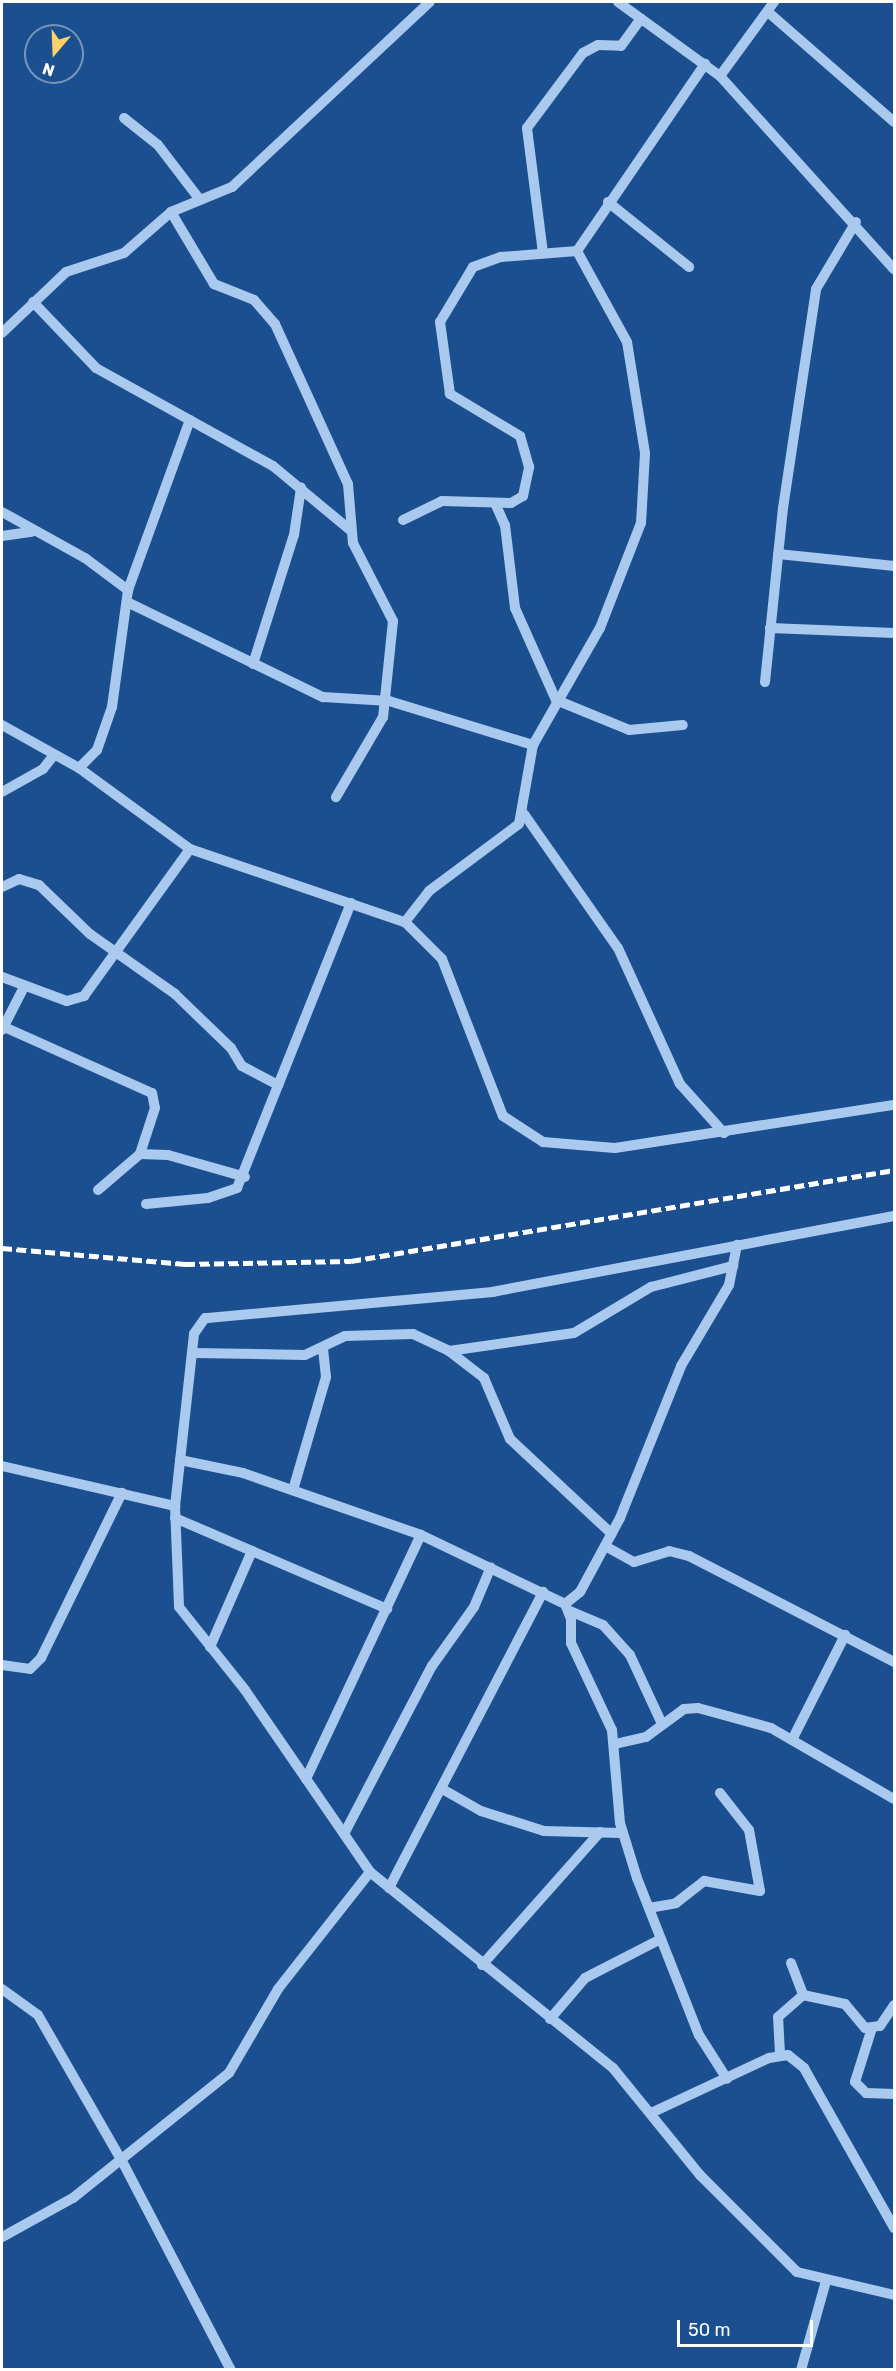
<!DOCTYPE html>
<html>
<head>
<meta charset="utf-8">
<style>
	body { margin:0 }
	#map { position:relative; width:896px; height:2371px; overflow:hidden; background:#1b4f8f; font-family:Rubik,sans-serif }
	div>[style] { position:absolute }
	.minor>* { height:10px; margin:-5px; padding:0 5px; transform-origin:5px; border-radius:5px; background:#a9c9ee }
	.rail>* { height:4.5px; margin-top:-2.25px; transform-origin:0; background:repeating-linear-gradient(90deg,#fff 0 10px,transparent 0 14.5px) }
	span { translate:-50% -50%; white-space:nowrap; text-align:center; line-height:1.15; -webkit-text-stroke:5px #1b4f8f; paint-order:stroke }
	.frame { position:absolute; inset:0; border:3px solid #fff; pointer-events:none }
	.north { position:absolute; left:24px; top:24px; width:60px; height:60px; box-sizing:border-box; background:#1b4f8f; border:2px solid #7695bc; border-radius:50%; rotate:199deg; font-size:16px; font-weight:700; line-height:24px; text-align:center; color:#fff }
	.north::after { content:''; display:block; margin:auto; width:21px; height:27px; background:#ffd166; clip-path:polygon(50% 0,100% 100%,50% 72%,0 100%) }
	.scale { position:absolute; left:677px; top:2320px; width:136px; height:27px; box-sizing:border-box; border:3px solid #fff; border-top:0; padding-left:8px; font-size:18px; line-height:21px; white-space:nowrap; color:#fff; -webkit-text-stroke:4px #1b4f8f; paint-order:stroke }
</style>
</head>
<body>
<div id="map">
	<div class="minor">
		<div style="left:618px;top:2px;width:126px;rotate:36deg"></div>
		<div style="left:720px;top:76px;width:260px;rotate:48deg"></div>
		<div style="left:768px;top:12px;width:167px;rotate:41.1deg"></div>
		<div style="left:720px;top:76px;width:92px;rotate:-53.9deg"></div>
		<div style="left:124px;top:118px;width:43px;rotate:38.5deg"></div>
		<div style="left:158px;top:145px;width:69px;rotate:52.6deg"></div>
		<div style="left:608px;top:202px;width:104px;rotate:38.7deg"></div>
		<div style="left:171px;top:212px;width:84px;rotate:59.2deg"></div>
		<div style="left:214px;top:284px;width:43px;rotate:21.8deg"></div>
		<div style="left:254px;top:300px;width:32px;rotate:49deg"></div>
		<div style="left:275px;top:324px;width:176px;rotate:65.5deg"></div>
		<div style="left:348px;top:484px;width:59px;rotate:85.2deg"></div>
		<div style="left:353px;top:543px;width:88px;rotate:62.9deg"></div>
		<div style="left:393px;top:621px;width:97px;rotate:95.9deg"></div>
		<div style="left:383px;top:717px;width:93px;rotate:120.4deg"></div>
		<div style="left:543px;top:253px;width:126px;rotate:-97.3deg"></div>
		<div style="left:527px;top:128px;width:94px;rotate:-53.3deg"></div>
		<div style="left:583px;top:53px;width:17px;rotate:-28deg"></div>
		<div style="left:598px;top:45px;width:23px;rotate:2deg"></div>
		<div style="left:621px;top:46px;width:34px;rotate:-54deg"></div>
		<div style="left:33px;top:302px;width:91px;rotate:46.3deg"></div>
		<div style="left:96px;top:368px;width:202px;rotate:29deg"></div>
		<div style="left:273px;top:466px;width:100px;rotate:39.7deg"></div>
		<div style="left:2px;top:333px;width:88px;rotate:-43.6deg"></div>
		<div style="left:66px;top:272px;width:61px;rotate:-18.1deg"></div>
		<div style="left:124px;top:253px;width:62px;rotate:-41.1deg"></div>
		<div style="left:171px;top:212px;width:66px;rotate:-22.3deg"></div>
		<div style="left:232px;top:187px;width:271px;rotate:-43.1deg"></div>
		<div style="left:495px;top:503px;width:24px;rotate:66deg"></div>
		<div style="left:505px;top:525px;width:84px;rotate:83.1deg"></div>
		<div style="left:515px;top:608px;width:101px;rotate:66deg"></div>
		<div style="left:556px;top:700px;width:79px;rotate:22.3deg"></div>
		<div style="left:629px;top:730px;width:54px;rotate:-5.3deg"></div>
		<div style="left:2px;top:512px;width:95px;rotate:29deg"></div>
		<div style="left:85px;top:558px;width:54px;rotate:36.7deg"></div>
		<div style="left:403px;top:520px;width:43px;rotate:-26deg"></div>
		<div style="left:442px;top:501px;width:69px;rotate:1.7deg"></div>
		<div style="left:511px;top:503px;width:14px;rotate:-30deg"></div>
		<div style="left:523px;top:496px;width:30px;rotate:-78deg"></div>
		<div style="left:529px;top:467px;width:32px;rotate:-106deg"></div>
		<div style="left:520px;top:436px;width:82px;rotate:-149deg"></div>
		<div style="left:450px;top:394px;width:73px;rotate:-97.9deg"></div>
		<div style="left:440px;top:322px;width:64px;rotate:-59deg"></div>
		<div style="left:473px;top:267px;width:30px;rotate:-20deg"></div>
		<div style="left:501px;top:257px;width:76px;rotate:-4.5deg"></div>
		<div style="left:2px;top:536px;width:30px;rotate:-8deg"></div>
		<div style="left:778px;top:554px;width:117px;rotate:5.9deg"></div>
		<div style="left:127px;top:602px;width:218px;rotate:25.9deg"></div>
		<div style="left:323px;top:697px;width:66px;rotate:3.5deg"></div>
		<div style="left:389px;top:701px;width:151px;rotate:17deg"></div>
		<div style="left:770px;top:628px;width:124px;rotate:2.3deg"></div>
		<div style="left:253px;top:664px;width:135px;rotate:-72.4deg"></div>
		<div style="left:294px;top:535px;width:48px;rotate:-81.5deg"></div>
		<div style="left:765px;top:682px;width:175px;rotate:-84.1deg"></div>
		<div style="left:783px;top:508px;width:221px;rotate:-81.4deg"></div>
		<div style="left:816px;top:289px;width:78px;rotate:-59.2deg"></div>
		<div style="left:2px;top:725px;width:88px;rotate:29.2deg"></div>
		<div style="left:79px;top:768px;width:137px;rotate:36.1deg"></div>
		<div style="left:190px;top:849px;width:227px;rotate:18.8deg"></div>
		<div style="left:405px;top:922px;width:52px;rotate:45deg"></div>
		<div style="left:442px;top:959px;width:168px;rotate:68.8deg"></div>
		<div style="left:503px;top:1116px;width:48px;rotate:33deg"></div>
		<div style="left:543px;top:1142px;width:72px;rotate:4.8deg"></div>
		<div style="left:615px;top:1148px;width:282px;rotate:-8.8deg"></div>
		<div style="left:79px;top:768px;width:25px;rotate:-45deg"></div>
		<div style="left:97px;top:750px;width:46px;rotate:-70.8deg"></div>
		<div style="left:112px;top:707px;width:118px;rotate:-82.2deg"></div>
		<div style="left:128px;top:590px;width:181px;rotate:-70deg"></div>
		<div style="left:2px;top:792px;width:47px;rotate:-29.3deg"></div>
		<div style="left:43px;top:769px;width:18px;rotate:-52deg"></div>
		<div style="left:524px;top:814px;width:164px;rotate:55deg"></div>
		<div style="left:618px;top:948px;width:149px;rotate:65.5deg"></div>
		<div style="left:680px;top:1084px;width:66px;rotate:48.1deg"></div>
		<div style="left:2px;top:887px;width:19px;rotate:-25deg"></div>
		<div style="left:19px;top:879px;width:21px;rotate:17deg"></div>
		<div style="left:39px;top:885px;width:71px;rotate:43.9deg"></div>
		<div style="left:90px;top:934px;width:104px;rotate:35.2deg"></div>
		<div style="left:175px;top:994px;width:78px;rotate:44deg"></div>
		<div style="left:231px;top:1048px;width:21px;rotate:59deg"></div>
		<div style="left:242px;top:1066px;width:41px;rotate:27.8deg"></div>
		<div style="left:405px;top:922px;width:39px;rotate:-52deg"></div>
		<div style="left:429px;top:891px;width:112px;rotate:-36.7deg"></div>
		<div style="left:519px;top:824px;width:80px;rotate:-80deg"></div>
		<div style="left:533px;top:745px;width:135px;rotate:-60.2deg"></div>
		<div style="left:600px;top:628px;width:113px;rotate:-68.7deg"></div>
		<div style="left:641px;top:523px;width:70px;rotate:-86.7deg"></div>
		<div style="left:645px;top:453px;width:112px;rotate:-99.2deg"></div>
		<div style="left:627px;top:342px;width:104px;rotate:-118.8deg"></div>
		<div style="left:577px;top:251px;width:227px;rotate:-55.6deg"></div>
		<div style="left:2px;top:977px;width:69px;rotate:20.3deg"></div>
		<div style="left:67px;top:1001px;width:18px;rotate:-16deg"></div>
		<div style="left:84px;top:996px;width:181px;rotate:-54.2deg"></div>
		<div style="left:2px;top:1026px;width:164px;rotate:24.1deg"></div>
		<div style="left:152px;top:1093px;width:15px;rotate:79deg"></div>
		<div style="left:155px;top:1108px;width:48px;rotate:108.1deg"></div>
		<div style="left:2px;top:1030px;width:48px;rotate:-62.9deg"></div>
		<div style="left:98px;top:1190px;width:55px;rotate:-40.6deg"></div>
		<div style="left:140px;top:1154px;width:28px;rotate:2deg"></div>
		<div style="left:168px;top:1155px;width:80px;rotate:15.9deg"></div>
		<div style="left:146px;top:1204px;width:62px;rotate:-5.5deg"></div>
		<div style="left:208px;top:1198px;width:31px;rotate:-19deg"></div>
		<div style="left:237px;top:1188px;width:307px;rotate:-68.2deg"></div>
		<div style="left:894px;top:1216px;width:408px;rotate:169.3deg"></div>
		<div style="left:493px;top:1292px;width:289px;rotate:174.8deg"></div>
		<div style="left:205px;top:1318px;width:19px;rotate:125deg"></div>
		<div style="left:194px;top:1334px;width:173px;rotate:96.3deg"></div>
		<div style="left:175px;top:1506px;width:101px;rotate:87.7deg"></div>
		<div style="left:179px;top:1607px;width:106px;rotate:51.5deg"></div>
		<div style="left:245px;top:1690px;width:221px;rotate:55.5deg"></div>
		<div style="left:370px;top:1872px;width:312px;rotate:38.9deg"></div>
		<div style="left:613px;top:2068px;width:138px;rotate:50.9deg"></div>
		<div style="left:700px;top:2175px;width:137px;rotate:45deg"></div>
		<div style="left:797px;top:2272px;width:100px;rotate:13.3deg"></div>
		<div style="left:449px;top:1351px;width:126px;rotate:-8.2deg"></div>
		<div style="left:574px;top:1333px;width:90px;rotate:-30.9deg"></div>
		<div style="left:651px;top:1287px;width:85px;rotate:-14.4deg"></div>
		<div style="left:192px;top:1353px;width:113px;rotate:1deg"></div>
		<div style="left:305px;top:1355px;width:44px;rotate:-25.4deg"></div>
		<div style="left:345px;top:1336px;width:68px;rotate:-1.7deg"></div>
		<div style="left:413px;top:1334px;width:40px;rotate:25deg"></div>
		<div style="left:449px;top:1351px;width:44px;rotate:37.6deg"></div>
		<div style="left:484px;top:1378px;width:66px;rotate:66.9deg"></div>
		<div style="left:510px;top:1439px;width:139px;rotate:43deg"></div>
		<div style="left:180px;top:1460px;width:64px;rotate:11.7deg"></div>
		<div style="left:243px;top:1473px;width:188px;rotate:19.2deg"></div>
		<div style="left:421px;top:1535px;width:160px;rotate:25.6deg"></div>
		<div style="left:565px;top:1604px;width:16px;rotate:68deg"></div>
		<div style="left:571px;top:1619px;width:24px;rotate:90deg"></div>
		<div style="left:571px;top:1643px;width:96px;rotate:64.8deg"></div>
		<div style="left:612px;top:1730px;width:93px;rotate:85.1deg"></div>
		<div style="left:620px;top:1823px;width:58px;rotate:72.8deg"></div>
		<div style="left:637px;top:1878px;width:169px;rotate:68.5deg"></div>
		<div style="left:699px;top:2035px;width:52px;rotate:57.5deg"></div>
		<div style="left:2px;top:1466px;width:178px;rotate:13deg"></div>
		<div style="left:293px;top:1490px;width:118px;rotate:-73.7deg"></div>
		<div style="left:326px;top:1377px;width:27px;rotate:-96deg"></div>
		<div style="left:175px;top:1518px;width:231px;rotate:23.2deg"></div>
		<div style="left:605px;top:1546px;width:33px;rotate:29deg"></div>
		<div style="left:634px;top:1562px;width:37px;rotate:-17deg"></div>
		<div style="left:669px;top:1551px;width:21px;rotate:14deg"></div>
		<div style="left:689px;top:1556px;width:231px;rotate:27.3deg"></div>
		<div style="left:565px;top:1604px;width:19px;rotate:-39deg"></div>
		<div style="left:580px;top:1592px;width:84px;rotate:-61.6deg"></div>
		<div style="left:620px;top:1518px;width:164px;rotate:-68.1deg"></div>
		<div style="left:681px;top:1366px;width:94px;rotate:-59.3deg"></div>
		<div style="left:729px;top:1285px;width:41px;rotate:-78.7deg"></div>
		<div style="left:570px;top:1611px;width:36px;rotate:23deg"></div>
		<div style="left:603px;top:1625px;width:40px;rotate:48deg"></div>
		<div style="left:630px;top:1655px;width:76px;rotate:65.1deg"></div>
		<div style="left:210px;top:1647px;width:105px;rotate:-66.4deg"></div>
		<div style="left:2px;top:1665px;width:28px;rotate:8deg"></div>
		<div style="left:30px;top:1669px;width:16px;rotate:-45deg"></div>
		<div style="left:41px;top:1658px;width:184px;rotate:-63.9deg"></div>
		<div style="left:792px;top:1740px;width:118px;rotate:-63.2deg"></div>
		<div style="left:615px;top:1744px;width:32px;rotate:-13deg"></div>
		<div style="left:646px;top:1737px;width:47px;rotate:-36.4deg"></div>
		<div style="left:684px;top:1709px;width:14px;rotate:-4deg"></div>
		<div style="left:698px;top:1708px;width:76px;rotate:15.3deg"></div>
		<div style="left:771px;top:1728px;width:142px;rotate:30deg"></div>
		<div style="left:306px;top:1779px;width:270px;rotate:-64.8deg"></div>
		<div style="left:444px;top:1790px;width:43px;rotate:29.6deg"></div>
		<div style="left:481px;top:1811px;width:66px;rotate:17.6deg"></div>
		<div style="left:544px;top:1831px;width:77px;rotate:1.5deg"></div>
		<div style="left:344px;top:1834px;width:190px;rotate:-62.4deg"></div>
		<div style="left:432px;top:1666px;width:72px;rotate:-54.6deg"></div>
		<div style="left:474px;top:1607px;width:43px;rotate:-67deg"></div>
		<div style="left:389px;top:1888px;width:334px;rotate:-62.5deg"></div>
		<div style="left:649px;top:1908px;width:27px;rotate:-10deg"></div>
		<div style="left:676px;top:1903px;width:36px;rotate:-38deg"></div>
		<div style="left:704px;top:1881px;width:57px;rotate:10.1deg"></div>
		<div style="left:760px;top:1891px;width:62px;rotate:-100.2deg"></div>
		<div style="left:749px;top:1830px;width:47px;rotate:-128.1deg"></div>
		<div style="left:791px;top:1963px;width:34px;rotate:69deg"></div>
		<div style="left:803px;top:1995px;width:43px;rotate:12.1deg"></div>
		<div style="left:845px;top:2004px;width:31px;rotate:50deg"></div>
		<div style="left:865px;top:2028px;width:15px;rotate:-8deg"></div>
		<div style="left:880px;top:2026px;width:25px;rotate:-56deg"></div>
		<div style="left:482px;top:1965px;width:178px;rotate:-48.4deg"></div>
		<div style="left:2px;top:1989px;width:44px;rotate:35.8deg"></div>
		<div style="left:38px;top:2015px;width:168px;rotate:60.1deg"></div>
		<div style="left:122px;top:2161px;width:236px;rotate:62.5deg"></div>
		<div style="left:550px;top:2019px;width:54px;rotate:-49.5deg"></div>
		<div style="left:585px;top:1978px;width:85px;rotate:-27.2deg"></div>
		<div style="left:871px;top:2031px;width:53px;rotate:107.4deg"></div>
		<div style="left:855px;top:2082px;width:16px;rotate:45deg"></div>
		<div style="left:866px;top:2093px;width:28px;rotate:2deg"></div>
		<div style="left:780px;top:2054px;width:37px;rotate:-93deg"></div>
		<div style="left:778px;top:2017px;width:33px;rotate:-41deg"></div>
		<div style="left:651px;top:2113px;width:130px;rotate:-25deg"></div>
		<div style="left:769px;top:2058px;width:19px;rotate:-9deg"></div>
		<div style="left:788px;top:2055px;width:21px;rotate:39deg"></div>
		<div style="left:804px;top:2068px;width:184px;rotate:60.6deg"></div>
		<div style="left:2px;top:2237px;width:81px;rotate:-28.8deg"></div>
		<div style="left:73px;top:2198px;width:200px;rotate:-38.7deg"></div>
		<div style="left:229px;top:2073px;width:97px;rotate:-59.7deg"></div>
		<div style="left:278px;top:1989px;width:149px;rotate:-51.8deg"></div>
		<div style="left:801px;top:2370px;width:92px;rotate:-74.3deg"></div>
	</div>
	<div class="rail">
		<div style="left:2px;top:1248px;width:184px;rotate:5deg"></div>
		<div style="left:185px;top:1264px;width:166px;rotate:-1deg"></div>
		<div style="left:351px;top:1261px;width:551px;rotate:-9.51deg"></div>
	</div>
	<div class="frame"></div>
	<div class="north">N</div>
	<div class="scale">50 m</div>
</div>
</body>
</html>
